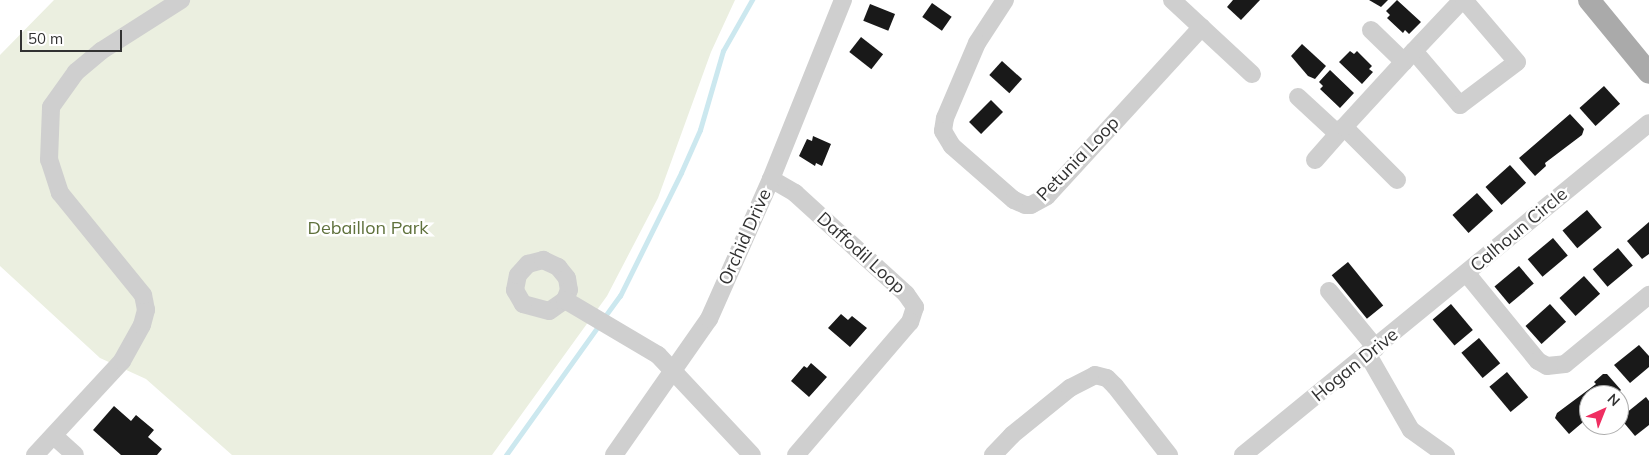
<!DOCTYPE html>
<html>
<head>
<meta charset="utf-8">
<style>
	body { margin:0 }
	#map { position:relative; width:1649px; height:455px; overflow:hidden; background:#fff; font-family:Mulish,sans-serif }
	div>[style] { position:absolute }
	.green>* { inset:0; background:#ebefe0 }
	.stream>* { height:4.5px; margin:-2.25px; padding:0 2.25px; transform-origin:2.25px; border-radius:2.25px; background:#cce8ef }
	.building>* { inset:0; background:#191919; transform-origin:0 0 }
	.minor>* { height:18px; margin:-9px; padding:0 9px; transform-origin:9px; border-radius:9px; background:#cfcfcf }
	.major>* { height:22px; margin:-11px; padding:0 11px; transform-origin:11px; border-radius:11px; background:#aaa }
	span { translate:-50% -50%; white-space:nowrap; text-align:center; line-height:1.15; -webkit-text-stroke:5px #fff; paint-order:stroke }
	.street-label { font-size:18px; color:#323232 }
	.park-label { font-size:18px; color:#5f713c }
	.north { position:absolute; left:1579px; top:385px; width:50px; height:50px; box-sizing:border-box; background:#fff; border:1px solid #adadad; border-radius:50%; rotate:44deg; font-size:14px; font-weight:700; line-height:20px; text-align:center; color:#323232 }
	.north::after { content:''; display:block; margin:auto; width:18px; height:22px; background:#ef2e61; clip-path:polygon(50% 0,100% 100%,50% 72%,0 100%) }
	.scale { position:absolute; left:20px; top:30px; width:102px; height:22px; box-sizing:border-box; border:2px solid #323232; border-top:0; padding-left:6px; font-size:15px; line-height:18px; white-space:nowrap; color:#323232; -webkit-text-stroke:4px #fff; paint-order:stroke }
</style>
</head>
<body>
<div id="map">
	<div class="green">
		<div style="clip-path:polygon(54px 0,735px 0,711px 52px,658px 198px,607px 296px,492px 455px,232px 455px,146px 379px,100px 358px,0 266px,0 55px)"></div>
	</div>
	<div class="stream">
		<div style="left:603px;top:319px;width:29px;rotate:-54deg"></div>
		<div style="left:620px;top:296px;width:137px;rotate:-63.6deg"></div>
		<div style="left:681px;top:173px;width:47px;rotate:-66.2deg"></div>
		<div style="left:700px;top:130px;width:82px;rotate:-73.8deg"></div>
		<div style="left:723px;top:51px;width:59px;rotate:-60.4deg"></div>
		<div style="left:506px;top:455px;width:160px;rotate:-54.4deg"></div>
	</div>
	<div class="building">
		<div style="clip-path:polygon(1233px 0,1260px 0,1241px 20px,1227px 7px)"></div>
		<div style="clip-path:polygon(1369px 0,1388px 0,1381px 7px)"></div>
		<div style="clip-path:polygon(1397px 0,1421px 22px,1409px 34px,1405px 30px,1403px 33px,1387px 18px,1390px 15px,1386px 11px)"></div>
		<div style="left:932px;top:3px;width:24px;height:17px;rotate:35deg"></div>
		<div style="left:870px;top:4px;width:27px;height:18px;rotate:22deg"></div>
		<div style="left:861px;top:37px;width:28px;height:19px;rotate:38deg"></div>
		<div style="clip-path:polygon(1302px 44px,1326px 66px,1315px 79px,1308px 76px,1291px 56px)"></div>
		<div style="clip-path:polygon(1350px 51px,1354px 54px,1357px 51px,1372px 66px,1369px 69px,1373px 72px,1362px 84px,1339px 62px)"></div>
		<div style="left:1002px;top:61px;width:27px;height:19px;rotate:42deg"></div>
		<div style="clip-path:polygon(1330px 70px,1354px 93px,1340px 108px,1320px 89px,1323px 86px,1319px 82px)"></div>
		<div style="left:1604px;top:86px;width:24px;height:33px;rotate:48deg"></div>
		<div style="left:991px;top:100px;width:17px;height:31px;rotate:45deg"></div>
		<div style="clip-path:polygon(1570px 114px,1584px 129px,1582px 135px,1545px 163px,1546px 166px,1535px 176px,1519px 158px)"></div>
		<div style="clip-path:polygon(813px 136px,831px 144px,822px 166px,816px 163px,815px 166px,799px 156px,807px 139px,812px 141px)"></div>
		<div style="left:1510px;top:165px;width:24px;height:33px;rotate:48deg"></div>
		<div style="left:1477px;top:193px;width:24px;height:33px;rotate:48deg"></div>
		<div style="left:1587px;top:210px;width:23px;height:32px;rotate:50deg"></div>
		<div style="clip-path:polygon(1649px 222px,1649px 254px,1642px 259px,1627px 241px)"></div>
		<div style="left:1553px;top:238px;width:23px;height:33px;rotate:50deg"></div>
		<div style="left:1618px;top:248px;width:23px;height:33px;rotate:50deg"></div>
		<div style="left:1348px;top:262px;width:56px;height:21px;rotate:51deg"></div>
		<div style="left:1519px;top:266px;width:23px;height:32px;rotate:50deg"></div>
		<div style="left:1584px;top:276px;width:24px;height:33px;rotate:48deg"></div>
		<div style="left:1451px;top:304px;width:34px;height:24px;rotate:50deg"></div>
		<div style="left:1550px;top:304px;width:24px;height:33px;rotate:48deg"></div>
		<div style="clip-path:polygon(841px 314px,848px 320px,852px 316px,867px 328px,850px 347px,828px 328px)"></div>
		<div style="left:1479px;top:338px;width:33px;height:23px;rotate:50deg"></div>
		<div style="clip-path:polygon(1639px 345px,1649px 356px,1649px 367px,1630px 383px,1614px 365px)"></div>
		<div style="clip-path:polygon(811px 363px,827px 377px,809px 397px,791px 381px,804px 366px,807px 368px)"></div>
		<div style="left:1507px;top:372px;width:33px;height:23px;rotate:50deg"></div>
		<div style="clip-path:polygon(1603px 374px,1607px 374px,1621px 390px,1616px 395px,1589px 395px,1589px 417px,1569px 434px,1555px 418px,1557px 413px,1596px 384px,1594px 382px)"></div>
		<div style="clip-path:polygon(1646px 397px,1649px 401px,1649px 425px,1635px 436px,1620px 418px)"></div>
		<div style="clip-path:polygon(114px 406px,131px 421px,136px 415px,154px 430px,148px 437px,162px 449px,157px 455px,121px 455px,93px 430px)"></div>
	</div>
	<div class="minor">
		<div style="left:1005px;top:0;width:51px;rotate:123.1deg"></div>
		<div style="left:977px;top:43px;width:82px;rotate:113.1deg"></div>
		<div style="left:945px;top:118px;width:13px;rotate:99deg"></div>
		<div style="left:943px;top:131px;width:17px;rotate:59deg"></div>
		<div style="left:952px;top:146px;width:82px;rotate:41.1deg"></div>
		<div style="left:1014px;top:200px;width:12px;rotate:24deg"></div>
		<div style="left:1025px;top:205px;width:6px"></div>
		<div style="left:1031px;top:205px;width:18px;rotate:-29deg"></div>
		<div style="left:1047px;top:196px;width:229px;rotate:-47.5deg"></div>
		<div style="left:1172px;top:0;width:109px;rotate:42.8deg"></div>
		<div style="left:1462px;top:0;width:70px;rotate:133.3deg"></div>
		<div style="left:1414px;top:51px;width:71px;rotate:49.6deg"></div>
		<div style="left:1460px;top:105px;width:71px;rotate:-37deg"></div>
		<div style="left:1517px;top:62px;width:82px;rotate:-130.5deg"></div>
		<div style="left:1371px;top:30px;width:46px;rotate:44.1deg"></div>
		<div style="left:1298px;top:97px;width:54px;rotate:42.8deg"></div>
		<div style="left:1315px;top:160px;width:44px;rotate:-48.7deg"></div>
		<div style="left:771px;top:179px;width:28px;rotate:30deg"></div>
		<div style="left:795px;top:193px;width:150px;rotate:42.3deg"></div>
		<div style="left:906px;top:294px;width:16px;rotate:55deg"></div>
		<div style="left:915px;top:307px;width:16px;rotate:108deg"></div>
		<div style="left:910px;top:322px;width:175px;rotate:130.6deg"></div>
		<div style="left:1397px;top:180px;width:75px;rotate:-135deg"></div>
		<div style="left:1344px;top:127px;width:103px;rotate:-47.4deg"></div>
		<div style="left:1467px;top:274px;width:112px;rotate:50.8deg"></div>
		<div style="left:1538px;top:361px;width:10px;rotate:29deg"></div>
		<div style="left:1547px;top:366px;width:18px;rotate:-6deg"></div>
		<div style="left:1565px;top:364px;width:109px;rotate:-39.4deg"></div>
		<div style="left:1329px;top:291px;width:74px;rotate:50.5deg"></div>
		<div style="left:565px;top:300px;width:19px;rotate:145deg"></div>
		<div style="left:549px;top:311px;width:27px;rotate:-165deg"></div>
		<div style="left:523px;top:304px;width:16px;rotate:-120deg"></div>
		<div style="left:515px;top:290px;width:15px;rotate:-79deg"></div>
		<div style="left:518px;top:275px;width:15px;rotate:-48deg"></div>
		<div style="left:528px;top:264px;width:16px;rotate:-15deg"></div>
		<div style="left:543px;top:260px;width:17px;rotate:25deg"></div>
		<div style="left:558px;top:267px;width:14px;rotate:51deg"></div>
		<div style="left:567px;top:278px;width:12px;rotate:81deg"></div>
		<div style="left:569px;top:290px;width:11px;rotate:112deg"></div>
		<div style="left:565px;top:300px;width:108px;rotate:30.6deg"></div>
		<div style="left:658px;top:355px;width:137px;rotate:46.8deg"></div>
		<div style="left:1368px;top:355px;width:86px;rotate:60.2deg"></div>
		<div style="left:1411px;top:430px;width:43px;rotate:35.5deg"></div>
		<div style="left:54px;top:436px;width:28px;rotate:42deg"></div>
		<div style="left:35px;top:455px;width:128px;rotate:-47.2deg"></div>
		<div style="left:122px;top:361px;width:41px;rotate:-60.9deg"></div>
		<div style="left:142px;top:325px;width:16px;rotate:-75deg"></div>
		<div style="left:146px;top:310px;width:15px;rotate:-101deg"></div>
		<div style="left:143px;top:295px;width:132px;rotate:-129.1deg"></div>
		<div style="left:60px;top:193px;width:35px;rotate:-108deg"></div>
		<div style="left:49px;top:160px;width:53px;rotate:-87.8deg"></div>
		<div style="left:51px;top:107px;width:43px;rotate:-54.5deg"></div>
		<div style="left:76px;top:72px;width:33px;rotate:-40deg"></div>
		<div style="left:101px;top:51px;width:95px;rotate:-32.5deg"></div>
		<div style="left:614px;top:455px;width:166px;rotate:-55.1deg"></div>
		<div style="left:709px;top:319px;width:153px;rotate:-66.1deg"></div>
		<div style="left:771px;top:179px;width:193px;rotate:-68.1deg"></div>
		<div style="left:993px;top:455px;width:28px;rotate:-46deg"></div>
		<div style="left:1012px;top:435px;width:75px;rotate:-39deg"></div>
		<div style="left:1070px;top:388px;width:28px;rotate:-27deg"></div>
		<div style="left:1095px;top:375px;width:12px;rotate:14deg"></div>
		<div style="left:1107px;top:378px;width:11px;rotate:45deg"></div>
		<div style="left:1115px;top:386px;width:88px;rotate:52deg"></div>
		<div style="left:1243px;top:455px;width:524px;rotate:-39.27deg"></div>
	</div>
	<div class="major">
		<div style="left:1589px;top:0;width:94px;rotate:50.6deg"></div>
	</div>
	<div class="street-label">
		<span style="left:1078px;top:159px;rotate:-46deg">Petunia Loop</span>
		<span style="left:1519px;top:230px;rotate:-40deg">Calhoun Circle</span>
		<span style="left:745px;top:237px;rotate:-66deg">Orchid Drive</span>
		<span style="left:861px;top:253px;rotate:42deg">Daffodil Loop</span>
		<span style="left:1355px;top:365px;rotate:-39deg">Hogan Drive</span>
	</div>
	<div class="park-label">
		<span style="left:368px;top:228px">Debaillon Park</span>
	</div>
	<div class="north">N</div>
	<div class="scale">50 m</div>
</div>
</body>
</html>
